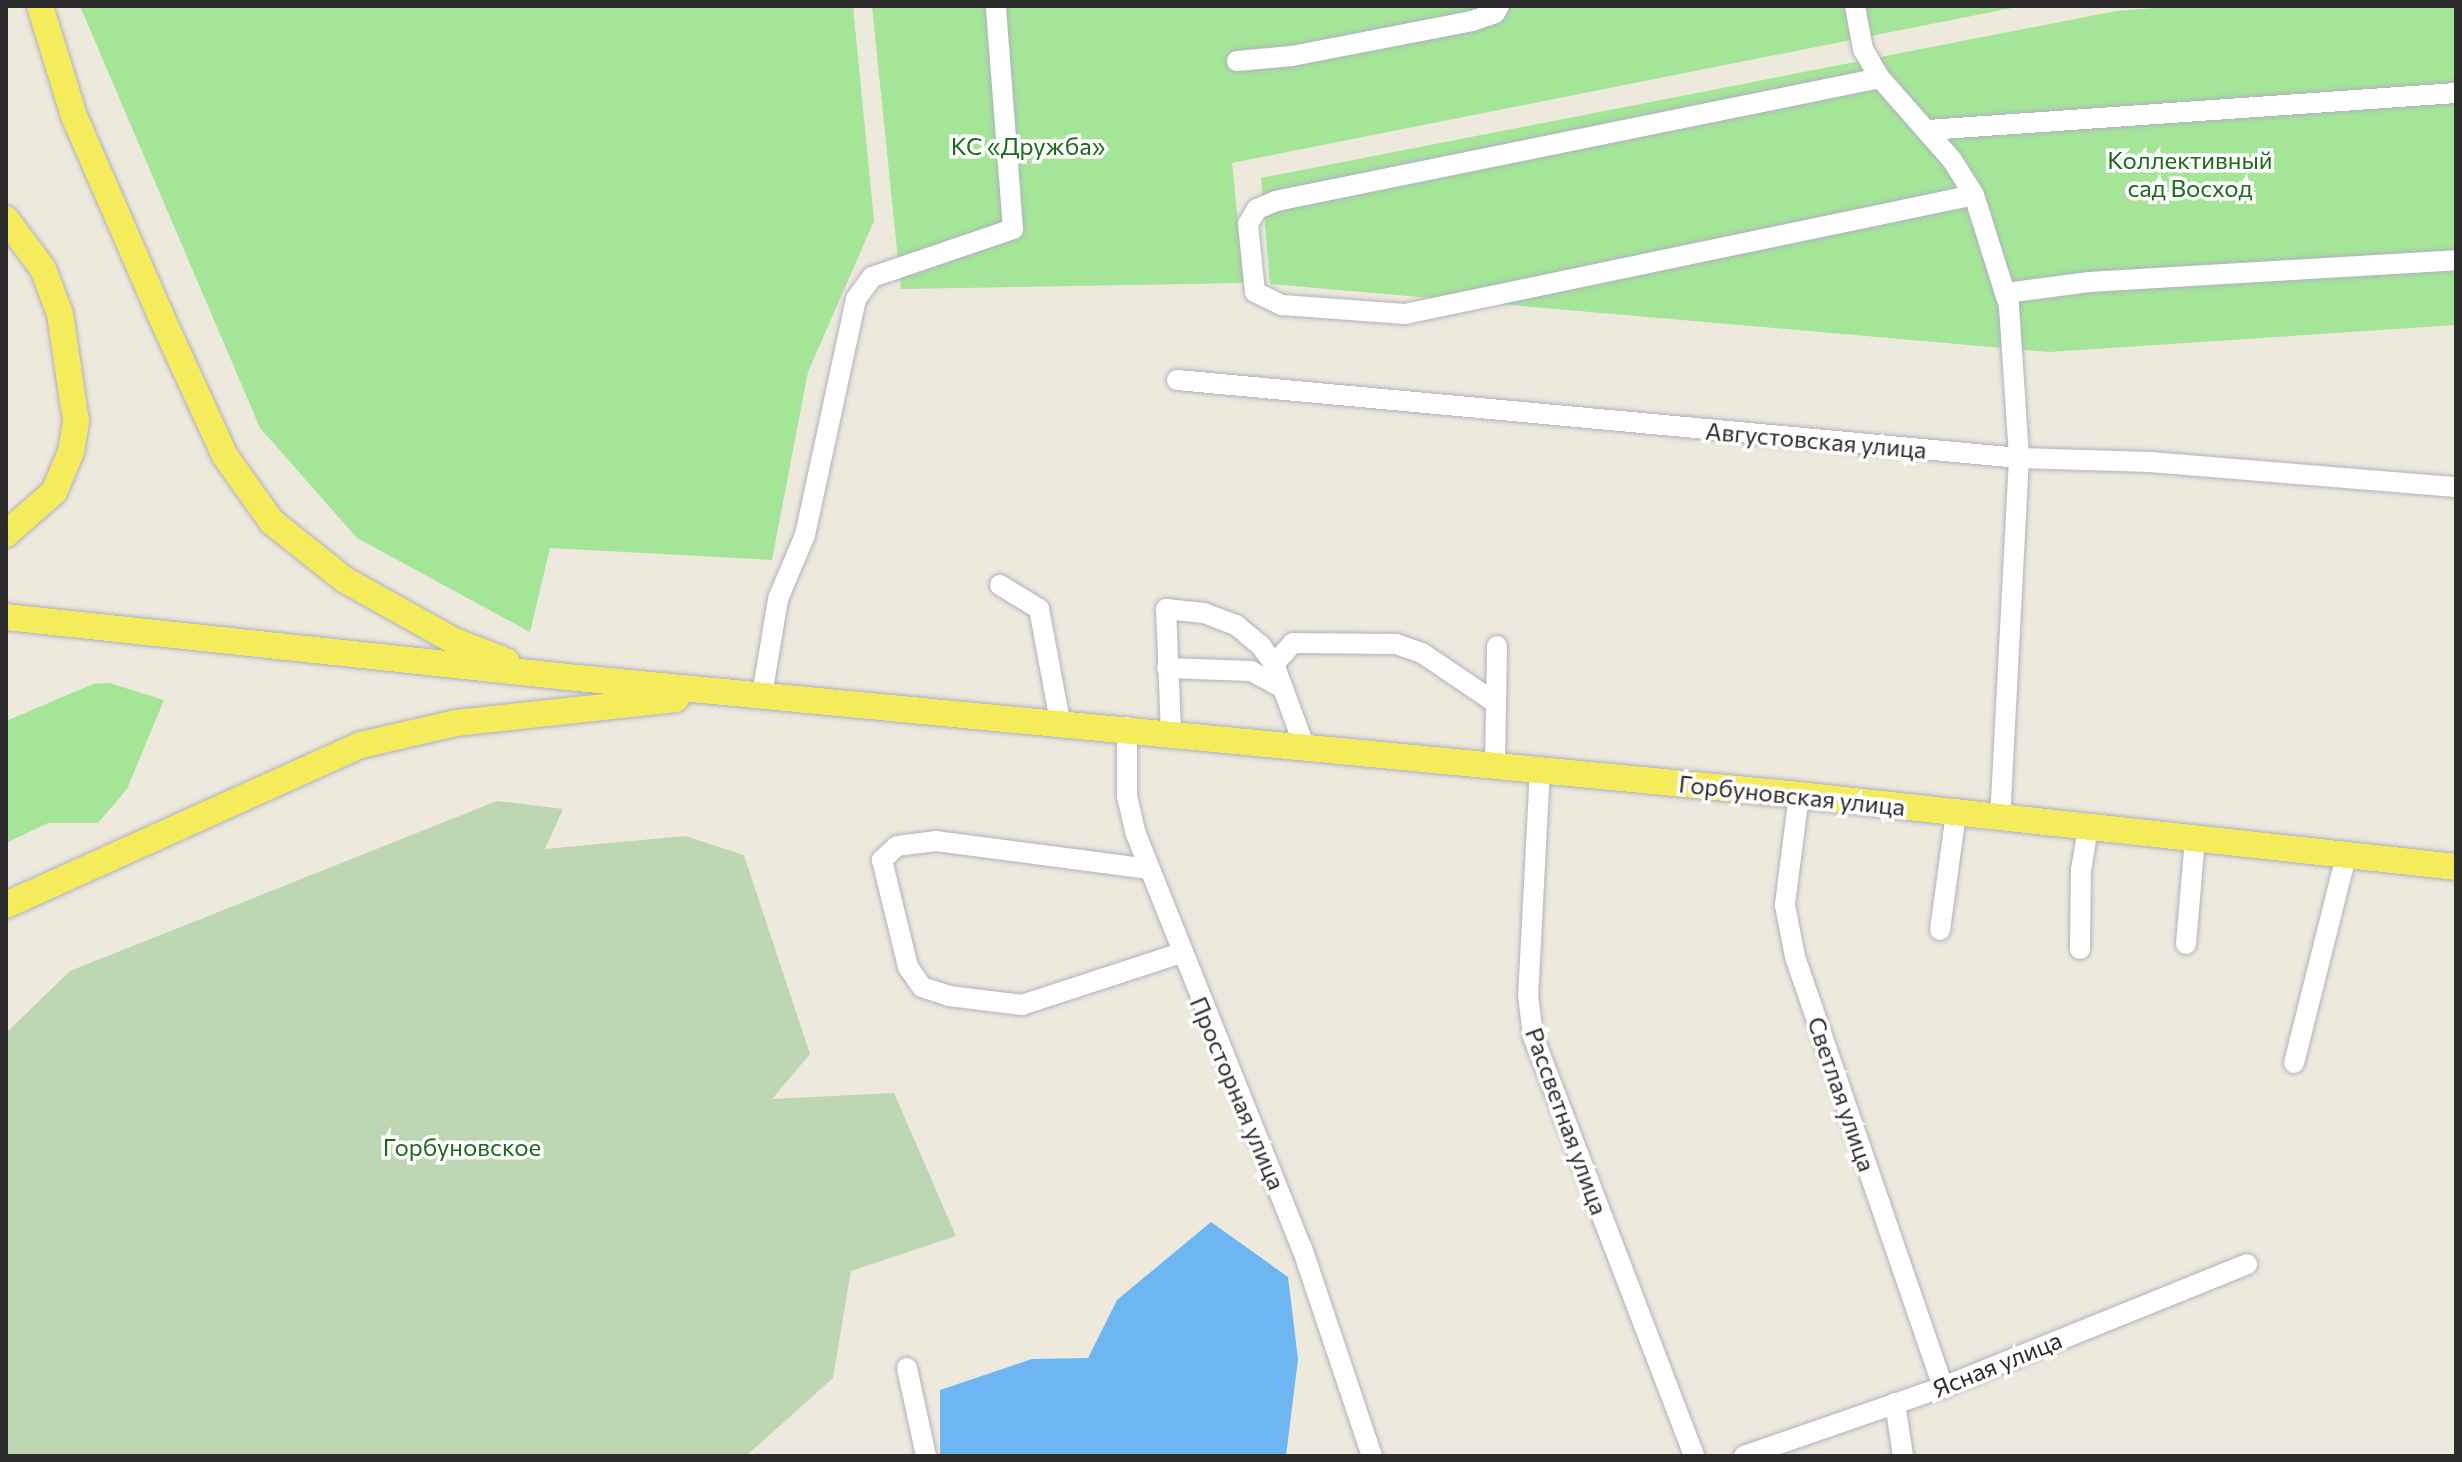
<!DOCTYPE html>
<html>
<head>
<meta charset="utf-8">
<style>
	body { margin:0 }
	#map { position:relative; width:2462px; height:1462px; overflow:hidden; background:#ede9dd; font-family:Commissioner,sans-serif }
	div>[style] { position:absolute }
	.green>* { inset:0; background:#a4e598 }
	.cemetery>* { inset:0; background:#bed7b3 }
	.water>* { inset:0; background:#6eb6f1 }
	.roads { filter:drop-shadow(0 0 2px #b1b1bf) drop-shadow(0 0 2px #b1b1bf) }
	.minor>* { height:20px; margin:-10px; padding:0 10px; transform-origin:10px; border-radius:10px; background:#fff }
	.major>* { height:26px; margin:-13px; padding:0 13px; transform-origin:13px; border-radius:13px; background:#f4ec5b }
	span { translate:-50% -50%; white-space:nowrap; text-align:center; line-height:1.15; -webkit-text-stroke:7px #fff; paint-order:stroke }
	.park-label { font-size:24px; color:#1a6a19 }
	.street-label { font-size:24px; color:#2b2b2b }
	.frame { position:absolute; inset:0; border:8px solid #2b2b2b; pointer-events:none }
</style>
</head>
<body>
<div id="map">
	<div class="green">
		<div style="clip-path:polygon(80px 6px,853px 6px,874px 221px,808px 372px,772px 560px,550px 548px,530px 632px,357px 538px,260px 428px)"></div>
		<div style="clip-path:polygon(872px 6px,2022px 6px,1232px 163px,1244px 283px,901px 289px)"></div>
		<div style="clip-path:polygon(2181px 6px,2456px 6px,2456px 325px,2049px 352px,1270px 284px,1261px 178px,2116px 11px)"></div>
		<div style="clip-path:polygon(109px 683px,164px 700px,127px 789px,98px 823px,48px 823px,6px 843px,6px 721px,93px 684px)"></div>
	</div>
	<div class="cemetery">
		<div style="clip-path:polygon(497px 801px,563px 809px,545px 849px,685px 836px,744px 855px,810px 1054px,772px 1099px,894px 1093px,956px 1236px,851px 1271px,833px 1378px,746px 1456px,6px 1456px,6px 1033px,70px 971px)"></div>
	</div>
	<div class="water">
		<div style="clip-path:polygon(1211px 1222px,1288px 1277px,1298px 1359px,1286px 1456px,940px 1456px,940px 1390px,1032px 1359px,1088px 1358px,1117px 1300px)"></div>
	</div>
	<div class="roads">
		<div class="minor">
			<div style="left:1855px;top:6px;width:44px;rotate:79.5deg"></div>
			<div style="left:1863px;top:49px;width:34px;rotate:60deg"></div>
			<div style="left:1880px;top:78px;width:109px;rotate:48.7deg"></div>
			<div style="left:1952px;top:160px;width:41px;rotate:57.8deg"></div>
			<div style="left:1974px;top:195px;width:116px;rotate:72.5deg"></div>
			<div style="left:2009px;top:306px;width:152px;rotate:86.2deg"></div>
			<div style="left:2019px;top:458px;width:361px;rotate:93deg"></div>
			<div style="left:1237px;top:61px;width:55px;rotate:-5.2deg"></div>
			<div style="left:1292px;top:56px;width:183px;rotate:-11deg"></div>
			<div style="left:1472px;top:21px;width:24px;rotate:-19deg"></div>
			<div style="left:1495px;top:13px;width:8px;rotate:-60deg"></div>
			<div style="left:1880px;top:78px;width:616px;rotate:168.49deg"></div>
			<div style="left:1276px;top:201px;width:21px;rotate:157deg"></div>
			<div style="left:1257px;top:209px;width:17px;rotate:121deg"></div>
			<div style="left:1248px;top:224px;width:68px;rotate:84.1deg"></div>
			<div style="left:1255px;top:292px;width:30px;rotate:26deg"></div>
			<div style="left:1282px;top:305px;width:123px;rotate:4.2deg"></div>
			<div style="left:1405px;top:314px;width:581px;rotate:-11.81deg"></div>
			<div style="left:1928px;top:130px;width:529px;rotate:-4.01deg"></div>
			<div style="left:2006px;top:293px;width:84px;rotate:-7.5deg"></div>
			<div style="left:2089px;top:282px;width:368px;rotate:-3.4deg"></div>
			<div style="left:1177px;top:380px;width:846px;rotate:5.29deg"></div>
			<div style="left:2019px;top:458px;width:131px;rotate:1.7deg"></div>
			<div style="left:2150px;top:462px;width:307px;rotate:4.7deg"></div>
			<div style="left:1000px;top:585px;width:46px;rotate:31.6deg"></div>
			<div style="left:1039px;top:609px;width:114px;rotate:79.4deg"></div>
			<div style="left:1274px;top:664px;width:28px;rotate:-48deg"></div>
			<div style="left:1293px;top:643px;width:103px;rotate:0.6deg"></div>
			<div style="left:1396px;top:644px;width:28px;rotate:19deg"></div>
			<div style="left:1422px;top:653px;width:86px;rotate:34.1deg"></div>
			<div style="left:1167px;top:668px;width:84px;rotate:2deg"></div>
			<div style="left:1251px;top:671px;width:34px;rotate:28deg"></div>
			<div style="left:762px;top:695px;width:97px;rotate:-80.5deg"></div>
			<div style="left:778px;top:599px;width:69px;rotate:-67.1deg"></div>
			<div style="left:805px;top:535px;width:241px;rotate:-77.8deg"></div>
			<div style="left:856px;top:299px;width:27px;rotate:-54deg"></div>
			<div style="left:872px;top:277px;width:149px;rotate:-18.8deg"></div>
			<div style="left:1013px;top:229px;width:224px;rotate:-94.4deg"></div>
			<div style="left:1127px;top:727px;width:69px;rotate:90deg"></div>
			<div style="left:1127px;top:796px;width:39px;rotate:77deg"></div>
			<div style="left:1136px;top:834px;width:446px;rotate:68.2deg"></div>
			<div style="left:1302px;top:1248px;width:219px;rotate:71.4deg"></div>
			<div style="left:1171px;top:732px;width:123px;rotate:-92.3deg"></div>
			<div style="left:1166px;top:609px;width:38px;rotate:6deg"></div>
			<div style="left:1204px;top:613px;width:34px;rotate:21deg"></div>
			<div style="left:1236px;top:625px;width:33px;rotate:40deg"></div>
			<div style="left:1261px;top:646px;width:22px;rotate:54deg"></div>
			<div style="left:1274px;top:664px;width:86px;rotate:69.7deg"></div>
			<div style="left:1495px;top:764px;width:118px;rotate:-89deg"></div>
			<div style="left:1540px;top:769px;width:226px;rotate:93deg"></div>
			<div style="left:1528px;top:995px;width:41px;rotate:83deg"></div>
			<div style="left:1533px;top:1036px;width:450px;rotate:69deg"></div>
			<div style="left:1799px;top:795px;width:111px;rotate:97.3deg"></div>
			<div style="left:1785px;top:905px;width:53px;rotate:79.1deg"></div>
			<div style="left:1795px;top:957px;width:455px;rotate:71deg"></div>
			<div style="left:1149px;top:869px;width:214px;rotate:-172.5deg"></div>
			<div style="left:937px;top:841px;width:40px;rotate:172.9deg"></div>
			<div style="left:897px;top:846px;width:21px;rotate:137deg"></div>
			<div style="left:882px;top:860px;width:110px;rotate:76.3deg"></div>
			<div style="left:908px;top:967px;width:24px;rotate:55deg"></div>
			<div style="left:922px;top:987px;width:28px;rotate:18deg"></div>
			<div style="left:949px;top:996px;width:74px;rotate:7deg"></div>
			<div style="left:1022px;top:1005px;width:167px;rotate:-18.1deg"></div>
			<div style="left:1940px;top:930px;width:118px;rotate:-82.2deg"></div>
			<div style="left:2186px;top:944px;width:104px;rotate:-85.1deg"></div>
			<div style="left:2080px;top:949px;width:79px;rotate:-89.3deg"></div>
			<div style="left:2081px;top:870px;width:43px;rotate:-80.5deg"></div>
			<div style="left:2294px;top:1063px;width:213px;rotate:-75.9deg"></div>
			<div style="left:907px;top:1368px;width:90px;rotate:77.8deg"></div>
			<div style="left:1895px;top:1403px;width:54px;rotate:81.4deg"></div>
			<div style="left:1744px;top:1456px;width:211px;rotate:-19.1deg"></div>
			<div style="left:1943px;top:1387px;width:328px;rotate:-22deg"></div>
		</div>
		<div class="major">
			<div style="left:40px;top:6px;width:115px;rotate:72.8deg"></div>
			<div style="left:74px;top:116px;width:216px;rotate:66.5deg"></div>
			<div style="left:160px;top:314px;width:156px;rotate:65.4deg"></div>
			<div style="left:225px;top:456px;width:81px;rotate:54.5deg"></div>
			<div style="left:272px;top:522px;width:93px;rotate:38.5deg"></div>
			<div style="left:345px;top:580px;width:125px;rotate:29.2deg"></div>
			<div style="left:454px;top:641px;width:56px;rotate:21deg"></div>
			<div style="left:6px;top:219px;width:62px;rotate:53.5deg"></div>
			<div style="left:43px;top:269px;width:48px;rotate:69.3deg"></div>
			<div style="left:60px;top:314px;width:108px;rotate:81.5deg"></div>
			<div style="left:76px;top:421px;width:31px;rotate:99deg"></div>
			<div style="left:71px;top:452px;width:43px;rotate:113deg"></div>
			<div style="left:54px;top:492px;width:64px;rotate:138.8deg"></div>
			<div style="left:6px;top:617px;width:564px;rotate:6.1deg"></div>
			<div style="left:567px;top:677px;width:1238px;rotate:5.47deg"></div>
			<div style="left:1799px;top:795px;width:661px;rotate:6.25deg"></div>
			<div style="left:6px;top:905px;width:389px;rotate:-24.3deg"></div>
			<div style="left:361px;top:745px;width:98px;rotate:-13deg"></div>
			<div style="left:456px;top:723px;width:221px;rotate:-6.2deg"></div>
		</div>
	</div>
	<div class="park-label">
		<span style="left:1028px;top:146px">КС «Дружба»</span>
		<span style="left:2190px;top:174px">Коллективный<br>сад Восход</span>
		<span style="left:462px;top:1147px">Горбуновское</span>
	</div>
	<div class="street-label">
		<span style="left:1816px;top:440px;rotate:5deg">Августовская улица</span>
		<span style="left:1792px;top:795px;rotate:6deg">Горбуновская улица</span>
		<span style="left:1238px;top:1093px;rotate:67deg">Просторная улица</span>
		<span style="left:1842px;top:1094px;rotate:71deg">Светлая улица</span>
		<span style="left:1567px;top:1121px;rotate:70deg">Рассветная улица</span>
		<span style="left:1997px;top:1364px;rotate:-22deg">Ясная улица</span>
	</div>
	<div class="frame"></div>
</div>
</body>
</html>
